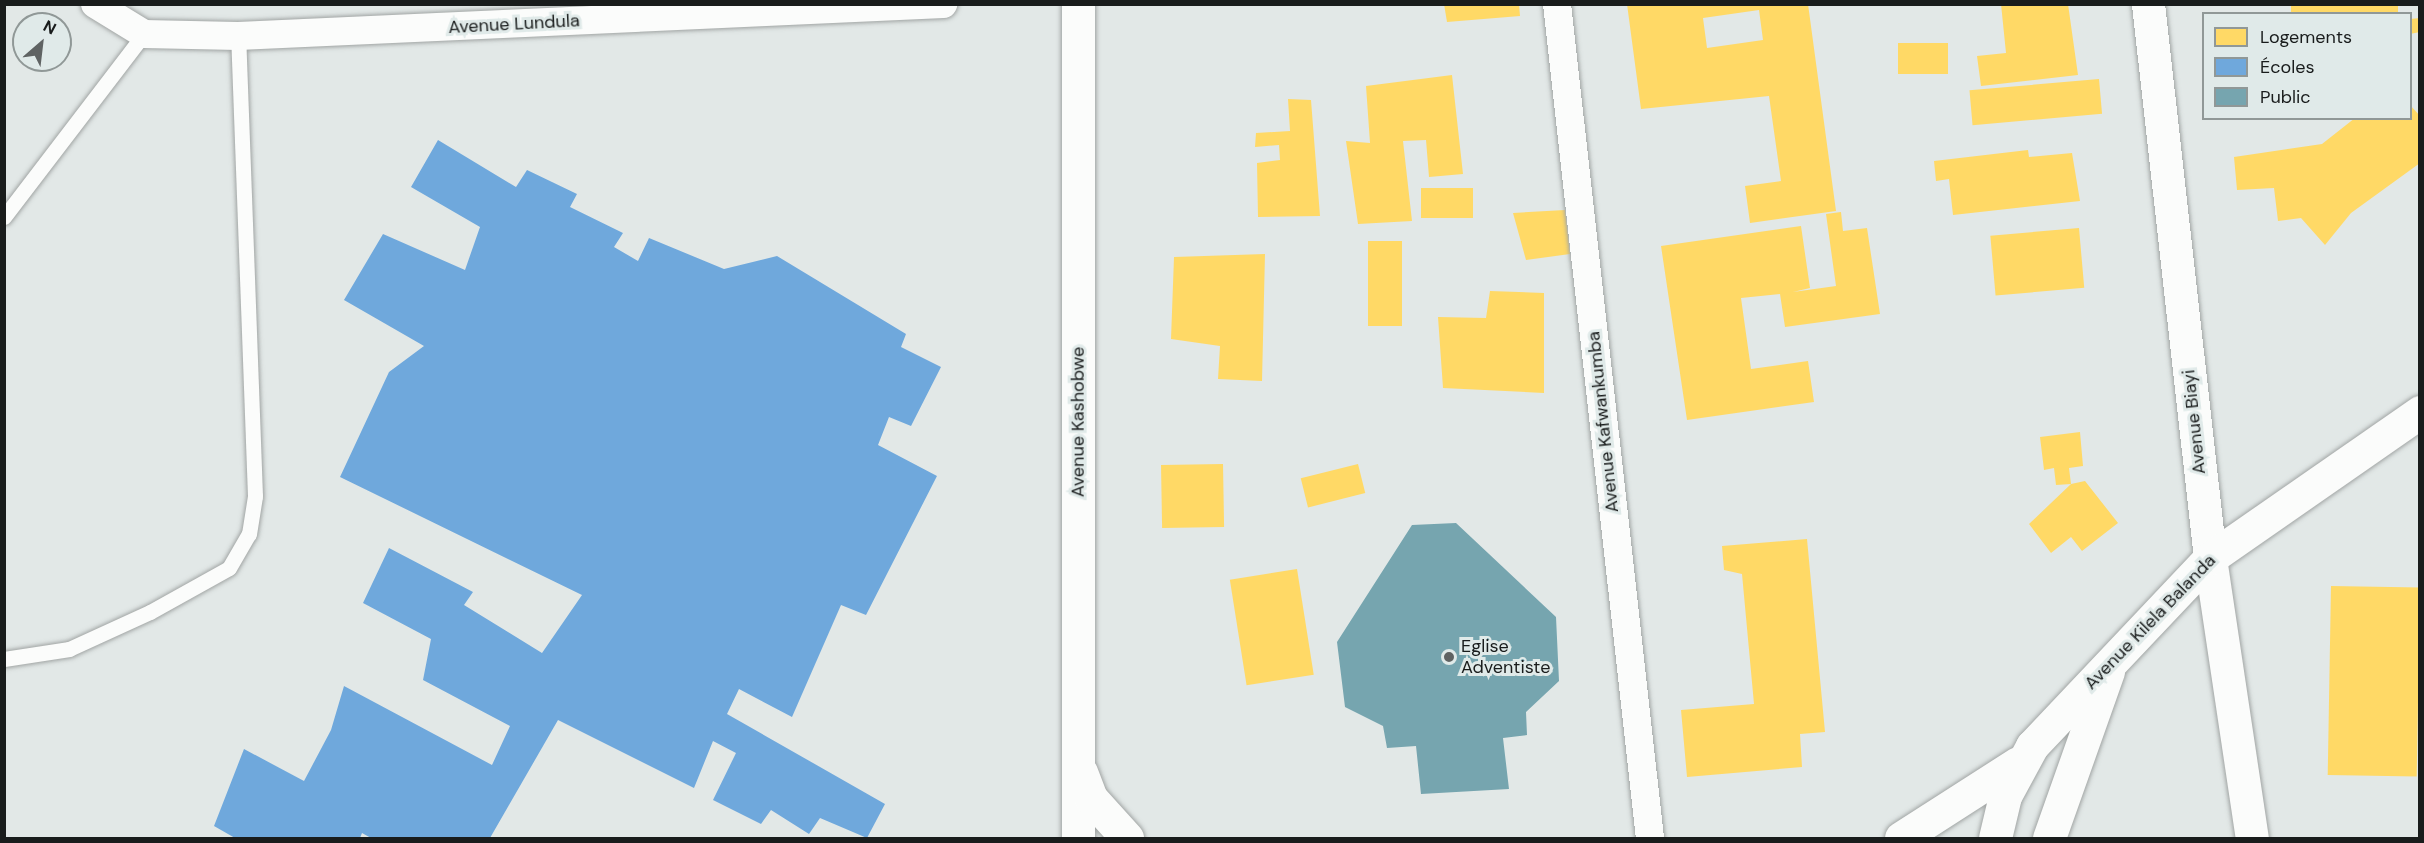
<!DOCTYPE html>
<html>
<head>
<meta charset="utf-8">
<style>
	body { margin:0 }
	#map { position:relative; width:2424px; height:843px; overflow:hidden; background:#e2e8e7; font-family:"DM Sans",sans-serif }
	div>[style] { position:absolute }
	.homes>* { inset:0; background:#ffd966; transform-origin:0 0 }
	.schools>* { inset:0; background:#6fa8dc }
	.public>* { inset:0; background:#76a5af }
	.roads { filter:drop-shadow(0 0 2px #a1a5a4) drop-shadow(0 0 2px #a1a5a4) }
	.service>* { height:15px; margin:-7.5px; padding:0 7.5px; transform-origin:7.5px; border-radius:7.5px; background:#fbfcfb }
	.minor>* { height:28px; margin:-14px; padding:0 14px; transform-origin:14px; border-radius:14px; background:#fbfcfb }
	.tertiary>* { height:33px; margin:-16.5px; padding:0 16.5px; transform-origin:16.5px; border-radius:16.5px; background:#fbfcfb }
	.secondary>* { height:33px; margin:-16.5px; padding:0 16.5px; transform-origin:16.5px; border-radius:16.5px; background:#fbfcfb }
	.dots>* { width:16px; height:16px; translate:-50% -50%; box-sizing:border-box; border:3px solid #e0eae9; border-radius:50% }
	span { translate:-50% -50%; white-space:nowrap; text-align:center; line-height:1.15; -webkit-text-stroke:6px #e0eae9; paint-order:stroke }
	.street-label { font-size:18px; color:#191c1c }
	.poi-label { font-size:18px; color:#191c1c }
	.left { translate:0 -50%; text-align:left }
	.frame { position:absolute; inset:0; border:6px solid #191c1c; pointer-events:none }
	.legend { position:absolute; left:2202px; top:12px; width:210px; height:108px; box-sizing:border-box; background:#e0eae9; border:2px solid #909897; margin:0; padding:8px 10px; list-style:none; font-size:18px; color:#191c1c }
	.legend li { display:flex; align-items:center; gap:12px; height:30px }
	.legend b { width:30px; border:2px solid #909897 }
	.north { position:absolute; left:12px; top:12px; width:60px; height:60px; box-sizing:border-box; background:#e0eae9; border:2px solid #909897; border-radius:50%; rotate:28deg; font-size:16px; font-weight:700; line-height:24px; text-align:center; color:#191c1c }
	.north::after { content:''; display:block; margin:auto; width:21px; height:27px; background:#5f6363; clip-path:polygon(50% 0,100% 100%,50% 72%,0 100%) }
</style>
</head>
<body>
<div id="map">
	<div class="homes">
		<div style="clip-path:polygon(1444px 4px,1519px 4px,1520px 16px,1447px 22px)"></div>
		<div style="clip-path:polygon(evenodd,1627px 4px,1808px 4px,1836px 211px,1750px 223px,1745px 186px,1781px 181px,1769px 96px,1641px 109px,1627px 4px,1759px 10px,1763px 40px,1707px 48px,1703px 18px,1759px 10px)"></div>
		<div style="clip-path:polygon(2001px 4px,2068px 4px,2078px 75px,1981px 86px,1977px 56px,2006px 53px)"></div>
		<div style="left:2291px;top:4px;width:107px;height:10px"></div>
		<div style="clip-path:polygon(2420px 18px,2420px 32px,2410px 34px,2410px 19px)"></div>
		<div style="left:1948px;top:43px;width:31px;height:50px;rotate:90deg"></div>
		<div style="clip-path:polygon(1452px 75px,1463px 174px,1429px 177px,1426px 140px,1403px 141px,1412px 221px,1358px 224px,1346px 141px,1370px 143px,1366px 86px)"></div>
		<div style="left:2099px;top:79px;width:35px;height:130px;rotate:85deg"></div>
		<div style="clip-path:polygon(1288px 99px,1311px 100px,1320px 216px,1258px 217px,1257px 163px,1280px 160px,1279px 145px,1255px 147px,1256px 133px,1290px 131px)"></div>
		<div style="clip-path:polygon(2410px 105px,2420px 116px,2420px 163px,2351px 213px,2325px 245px,2301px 218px,2278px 221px,2274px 188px,2237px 190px,2234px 157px,2322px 144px,2355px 118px,2410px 118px)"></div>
		<div style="clip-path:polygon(2028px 150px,2029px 157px,2072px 153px,2080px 201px,1953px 215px,1949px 179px,1936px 181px,1934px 161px)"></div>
		<div style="left:1473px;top:188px;width:30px;height:52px;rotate:90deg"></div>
		<div style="clip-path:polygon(1565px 210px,1570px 254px,1526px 260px,1513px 213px)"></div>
		<div style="clip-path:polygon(1841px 212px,1843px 231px,1867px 228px,1880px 314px,1785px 327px,1780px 294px,1741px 298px,1751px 369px,1808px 361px,1814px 402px,1687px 420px,1661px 246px,1801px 226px,1810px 288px,1793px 292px,1836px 286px,1826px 214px)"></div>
		<div style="left:2079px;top:228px;width:60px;height:89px;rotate:85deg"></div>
		<div style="left:1368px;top:241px;width:34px;height:85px"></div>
		<div style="clip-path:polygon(1265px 254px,1262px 381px,1218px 379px,1220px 346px,1171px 339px,1174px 257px)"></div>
		<div style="clip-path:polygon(1490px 291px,1544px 293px,1544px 393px,1443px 388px,1438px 317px,1486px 318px)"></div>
		<div style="clip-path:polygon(2080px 432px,2083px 466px,2069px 468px,2071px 484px,2056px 485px,2054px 468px,2044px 470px,2040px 437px)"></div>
		<div style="left:1223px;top:464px;width:63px;height:62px;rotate:89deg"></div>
		<div style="left:1358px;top:464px;width:30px;height:59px;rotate:76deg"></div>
		<div style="clip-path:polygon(2085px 481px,2118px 523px,2082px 551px,2071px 537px,2051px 553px,2029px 524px,2071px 484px)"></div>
		<div style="clip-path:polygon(1807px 539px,1825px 732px,1800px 734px,1802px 767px,1687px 777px,1681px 710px,1754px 704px,1742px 574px,1724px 570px,1722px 546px)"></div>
		<div style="left:1297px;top:569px;width:107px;height:68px;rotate:81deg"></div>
		<div style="left:2331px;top:586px;width:89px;height:189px;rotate:1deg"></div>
	</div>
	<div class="schools">
		<div style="clip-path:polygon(438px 140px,516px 187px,527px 170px,577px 194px,570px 207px,623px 233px,614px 247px,638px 261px,649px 238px,724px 269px,777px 256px,906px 334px,901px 347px,941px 367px,911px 426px,889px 417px,878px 445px,937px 476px,866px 615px,841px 605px,792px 717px,739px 689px,727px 714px,885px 804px,867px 838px,820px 818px,809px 834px,771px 810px,761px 824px,713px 800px,736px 753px,713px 741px,694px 788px,558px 720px,490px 838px,371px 838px,362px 833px,360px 838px,235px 838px,214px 826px,244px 749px,304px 781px,331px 730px,344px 686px,492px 765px,510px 726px,423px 680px,431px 639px,363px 603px,389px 548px,473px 592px,464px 605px,542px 653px,582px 595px,340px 477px,389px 372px,424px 346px,344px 300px,383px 234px,465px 270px,480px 227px,411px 187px)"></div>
	</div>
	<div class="public">
		<div style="clip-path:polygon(1456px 523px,1556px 617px,1559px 681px,1526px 712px,1527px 735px,1503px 738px,1509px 789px,1421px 794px,1416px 746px,1387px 748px,1383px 726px,1345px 707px,1337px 642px,1412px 525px)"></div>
	</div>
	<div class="roads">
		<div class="service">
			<div style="left:4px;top:217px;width:230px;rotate:-52.6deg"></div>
			<div style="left:4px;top:659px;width:66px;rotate:-8.7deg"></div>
			<div style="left:69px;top:649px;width:89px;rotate:-24.6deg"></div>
			<div style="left:150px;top:612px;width:90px;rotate:-29.1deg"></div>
			<div style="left:229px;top:568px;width:39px;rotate:-60deg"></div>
			<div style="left:249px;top:534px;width:38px;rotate:-81deg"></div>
			<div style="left:255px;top:496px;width:460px;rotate:-92.1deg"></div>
		</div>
		<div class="minor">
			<div style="left:95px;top:4px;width:57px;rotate:31.5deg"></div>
			<div style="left:144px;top:34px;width:94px;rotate:1.2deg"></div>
			<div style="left:238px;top:36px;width:706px;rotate:-2.6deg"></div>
			<div style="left:1557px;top:4px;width:839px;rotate:83.64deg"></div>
		</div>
		<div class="tertiary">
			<div style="left:1078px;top:4px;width:834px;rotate:90deg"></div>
			<div style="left:2148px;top:4px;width:557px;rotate:83.61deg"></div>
			<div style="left:2210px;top:558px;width:283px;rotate:81.5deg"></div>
			<div style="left:1081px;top:772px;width:28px;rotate:69deg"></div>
			<div style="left:1091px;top:798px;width:54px;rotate:48deg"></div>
		</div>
		<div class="secondary">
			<div style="left:1901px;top:838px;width:139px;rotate:-32.7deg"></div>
			<div style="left:1995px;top:838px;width:43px;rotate:-76.6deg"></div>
			<div style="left:2005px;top:796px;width:57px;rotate:-61.6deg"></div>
			<div style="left:2032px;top:746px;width:259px;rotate:-46.6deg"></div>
			<div style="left:2210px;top:558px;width:256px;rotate:-34.8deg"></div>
			<div style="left:2049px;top:838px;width:177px;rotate:-70.5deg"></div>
		</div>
	</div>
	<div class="dots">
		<div style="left:1449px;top:657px;background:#5f6363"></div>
	</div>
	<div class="street-label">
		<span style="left:514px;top:24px;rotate:-3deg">Avenue Lundula</span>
		<span style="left:1078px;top:422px;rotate:-90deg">Avenue Kashobwe</span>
		<span style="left:1603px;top:422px;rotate:-96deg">Avenue Kafwankumba</span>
		<span style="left:2194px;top:422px;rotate:-96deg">Avenue Biayi</span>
		<span style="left:2150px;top:622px;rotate:-46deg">Avenue Kilela Balanda</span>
	</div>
	<div class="poi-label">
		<span class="left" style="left:1461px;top:657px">Eglise<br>Adventiste</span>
	</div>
	<div class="frame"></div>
	<ul class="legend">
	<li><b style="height:16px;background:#ffd966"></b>Logements</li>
	<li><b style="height:16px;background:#6fa8dc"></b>Écoles</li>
	<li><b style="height:16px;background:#76a5af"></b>Public</li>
	</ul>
	<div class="north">N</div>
</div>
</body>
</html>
